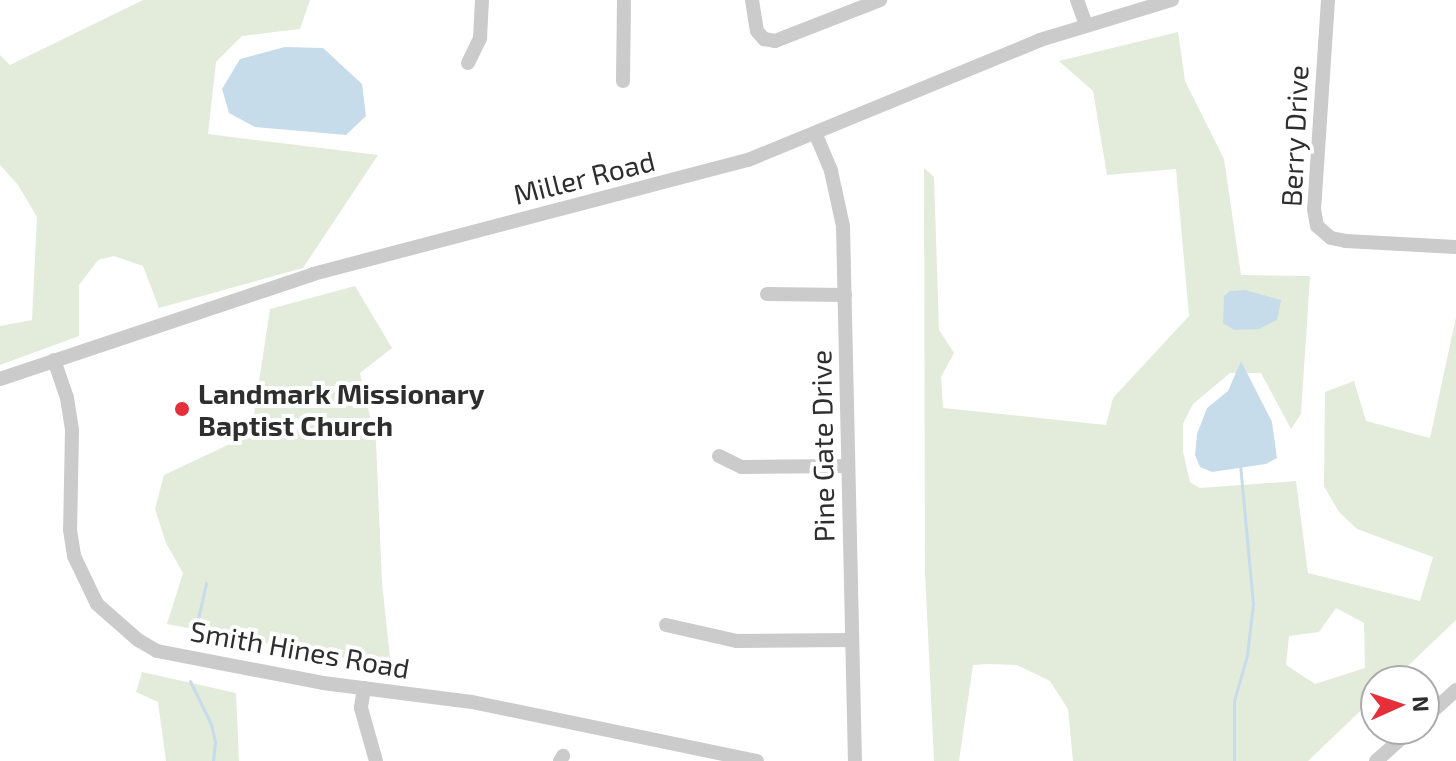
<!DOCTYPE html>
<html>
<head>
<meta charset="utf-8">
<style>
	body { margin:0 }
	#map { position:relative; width:1456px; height:761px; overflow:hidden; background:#fff; font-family:"Exo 2",sans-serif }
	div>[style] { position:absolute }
	.green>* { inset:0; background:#e3ebdb }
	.water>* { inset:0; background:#c7dceb }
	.stream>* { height:3px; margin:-1.5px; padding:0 1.5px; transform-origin:1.5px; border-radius:1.5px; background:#c7dceb }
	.minor>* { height:14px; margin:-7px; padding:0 7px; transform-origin:7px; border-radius:7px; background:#cbcbcb }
	.dots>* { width:22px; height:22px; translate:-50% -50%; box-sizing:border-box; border:4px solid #fff; border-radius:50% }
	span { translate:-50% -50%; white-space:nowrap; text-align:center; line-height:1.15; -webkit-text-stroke:8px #fff; paint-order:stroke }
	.street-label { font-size:28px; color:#2e2e2e }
	.poi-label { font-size:28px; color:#2e2e2e; font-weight:700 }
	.left { translate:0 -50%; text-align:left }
	.north { position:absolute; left:1360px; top:665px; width:80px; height:80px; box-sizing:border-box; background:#fff; border:2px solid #ababab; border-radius:50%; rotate:87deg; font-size:22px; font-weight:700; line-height:32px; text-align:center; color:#2e2e2e }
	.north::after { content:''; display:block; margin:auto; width:28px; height:36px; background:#e53039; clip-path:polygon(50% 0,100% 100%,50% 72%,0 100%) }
</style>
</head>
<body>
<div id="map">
	<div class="green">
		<div style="clip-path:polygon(143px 0,310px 0,300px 29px,242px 36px,216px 62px,208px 134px,378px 155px,303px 268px,159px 308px,143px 266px,114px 256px,98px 260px,79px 285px,79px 336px,0 365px,0 326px,32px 320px,37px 217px,18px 185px,0 165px,0 55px,10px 65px)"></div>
		<div style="clip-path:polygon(evenodd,1178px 32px,1185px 81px,1224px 159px,1241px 275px,1310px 276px,1301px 414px,1291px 429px,1261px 373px,1230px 373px,1193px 404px,1183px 424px,1183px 452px,1190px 482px,1200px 488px,1296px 481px,1308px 573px,1420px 601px,1433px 557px,1357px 529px,1339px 512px,1324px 486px,1325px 392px,1354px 381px,1366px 421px,1430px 438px,1456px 317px,1456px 620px,1392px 681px,1376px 681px,1376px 696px,1308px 761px,1073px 761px,1068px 709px,1050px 681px,1017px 665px,989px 664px,973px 665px,959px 761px,934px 761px,925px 571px,924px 168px,934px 177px,939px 330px,954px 353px,941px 377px,943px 408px,1106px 425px,1113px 398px,1189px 316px,1176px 169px,1107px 175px,1093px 91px,1059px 61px,1178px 32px,1336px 608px,1364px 623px,1365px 668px,1315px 684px,1286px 665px,1289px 636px,1319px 632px,1336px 608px)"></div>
		<div style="clip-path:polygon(355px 286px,392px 348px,360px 373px,376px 442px,382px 583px,391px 667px,167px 624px,183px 573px,166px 543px,155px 509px,164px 475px,251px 434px,270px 309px)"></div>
		<div style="clip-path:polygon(142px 672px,236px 693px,239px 761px,166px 761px,158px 702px,136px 692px)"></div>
	</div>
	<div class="water">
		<div style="clip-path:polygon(285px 47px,323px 48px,362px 84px,366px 116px,346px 135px,255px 127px,229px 113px,222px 89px,240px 59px)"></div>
		<div style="clip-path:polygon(1245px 290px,1281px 300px,1277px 320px,1259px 329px,1234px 330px,1223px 323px,1224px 296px,1230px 291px)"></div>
		<div style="clip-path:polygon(1241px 361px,1272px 422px,1277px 458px,1266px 464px,1212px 472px,1200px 467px,1195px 455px,1197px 434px,1207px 408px,1228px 391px)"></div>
	</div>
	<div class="stream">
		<div style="left:194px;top:637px;width:55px;rotate:-77.5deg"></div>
		<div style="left:190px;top:681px;width:48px;rotate:64deg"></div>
		<div style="left:211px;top:724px;width:18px;rotate:77deg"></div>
		<div style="left:215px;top:742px;width:19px;rotate:96deg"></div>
		<div style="left:1234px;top:761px;width:60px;rotate:-90deg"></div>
		<div style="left:1234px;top:701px;width:48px;rotate:-74.2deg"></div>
		<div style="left:1247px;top:655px;width:51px;rotate:-83.3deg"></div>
		<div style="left:1253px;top:604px;width:140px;rotate:-95.3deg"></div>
	</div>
	<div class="minor">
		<div style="left:752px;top:0;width:31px;rotate:81deg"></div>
		<div style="left:757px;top:31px;width:11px;rotate:49deg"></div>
		<div style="left:764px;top:39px;width:11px;rotate:10deg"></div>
		<div style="left:775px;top:41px;width:113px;rotate:-21.3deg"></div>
		<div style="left:1077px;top:0;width:27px;rotate:70deg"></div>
		<div style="left:1328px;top:0;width:209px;rotate:93.8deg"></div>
		<div style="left:1314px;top:209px;width:17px;rotate:80deg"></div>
		<div style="left:1317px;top:226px;width:18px;rotate:41deg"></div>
		<div style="left:1331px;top:238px;width:15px;rotate:11deg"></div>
		<div style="left:1346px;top:241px;width:110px;rotate:3.1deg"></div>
		<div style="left:468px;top:63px;width:28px;rotate:-64deg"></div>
		<div style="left:480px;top:38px;width:38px;rotate:-87deg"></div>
		<div style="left:623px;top:81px;width:81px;rotate:-89.3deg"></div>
		<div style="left:816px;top:135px;width:39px;rotate:67deg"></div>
		<div style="left:831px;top:171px;width:56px;rotate:77.7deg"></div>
		<div style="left:843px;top:226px;width:535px;rotate:88.72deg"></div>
		<div style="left:767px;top:294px;width:78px;rotate:0.7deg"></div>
		<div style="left:54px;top:360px;width:40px;rotate:71.1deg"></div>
		<div style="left:67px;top:398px;width:32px;rotate:81deg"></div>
		<div style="left:72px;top:430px;width:100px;rotate:91.1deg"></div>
		<div style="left:70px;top:530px;width:26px;rotate:81deg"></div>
		<div style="left:74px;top:556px;width:53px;rotate:64.4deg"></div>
		<div style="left:97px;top:604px;width:55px;rotate:41.3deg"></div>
		<div style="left:138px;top:640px;width:22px;rotate:30deg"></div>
		<div style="left:157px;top:651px;width:169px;rotate:10.9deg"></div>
		<div style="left:323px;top:683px;width:150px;rotate:7.3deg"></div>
		<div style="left:472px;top:702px;width:291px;rotate:11.7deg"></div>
		<div style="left:0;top:379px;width:330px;rotate:-18.5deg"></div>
		<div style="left:313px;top:274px;width:450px;rotate:-14.7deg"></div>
		<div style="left:748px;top:160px;width:316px;rotate:-22.3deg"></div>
		<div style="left:1040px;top:40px;width:138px;rotate:-16.9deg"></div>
		<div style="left:719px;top:456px;width:25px;rotate:26deg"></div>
		<div style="left:742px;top:467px;width:106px;rotate:-0.5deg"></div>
		<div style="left:666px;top:625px;width:73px;rotate:12.7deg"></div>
		<div style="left:737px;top:641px;width:115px;rotate:-0.5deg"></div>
		<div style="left:364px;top:688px;width:20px;rotate:99deg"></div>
		<div style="left:361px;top:708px;width:55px;rotate:74.2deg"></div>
		<div style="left:1424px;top:719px;width:43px;rotate:-42.2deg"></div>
		<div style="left:560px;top:761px;width:6px;rotate:-59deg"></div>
		<div style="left:1376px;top:761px;width:48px;rotate:-41.6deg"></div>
	</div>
	<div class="dots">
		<div style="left:182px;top:409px;background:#e53039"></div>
	</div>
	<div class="street-label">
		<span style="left:1294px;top:136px;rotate:-87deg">Berry Drive</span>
		<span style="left:584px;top:177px;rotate:-14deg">Miller Road</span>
		<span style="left:822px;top:446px;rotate:-91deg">Pine Gate Drive</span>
		<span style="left:300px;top:649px;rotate:10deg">Smith Hines Road</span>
	</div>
	<div class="poi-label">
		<span class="left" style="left:198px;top:409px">Landmark Missionary<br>Baptist Church</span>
	</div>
	<div class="north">N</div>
</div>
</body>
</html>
